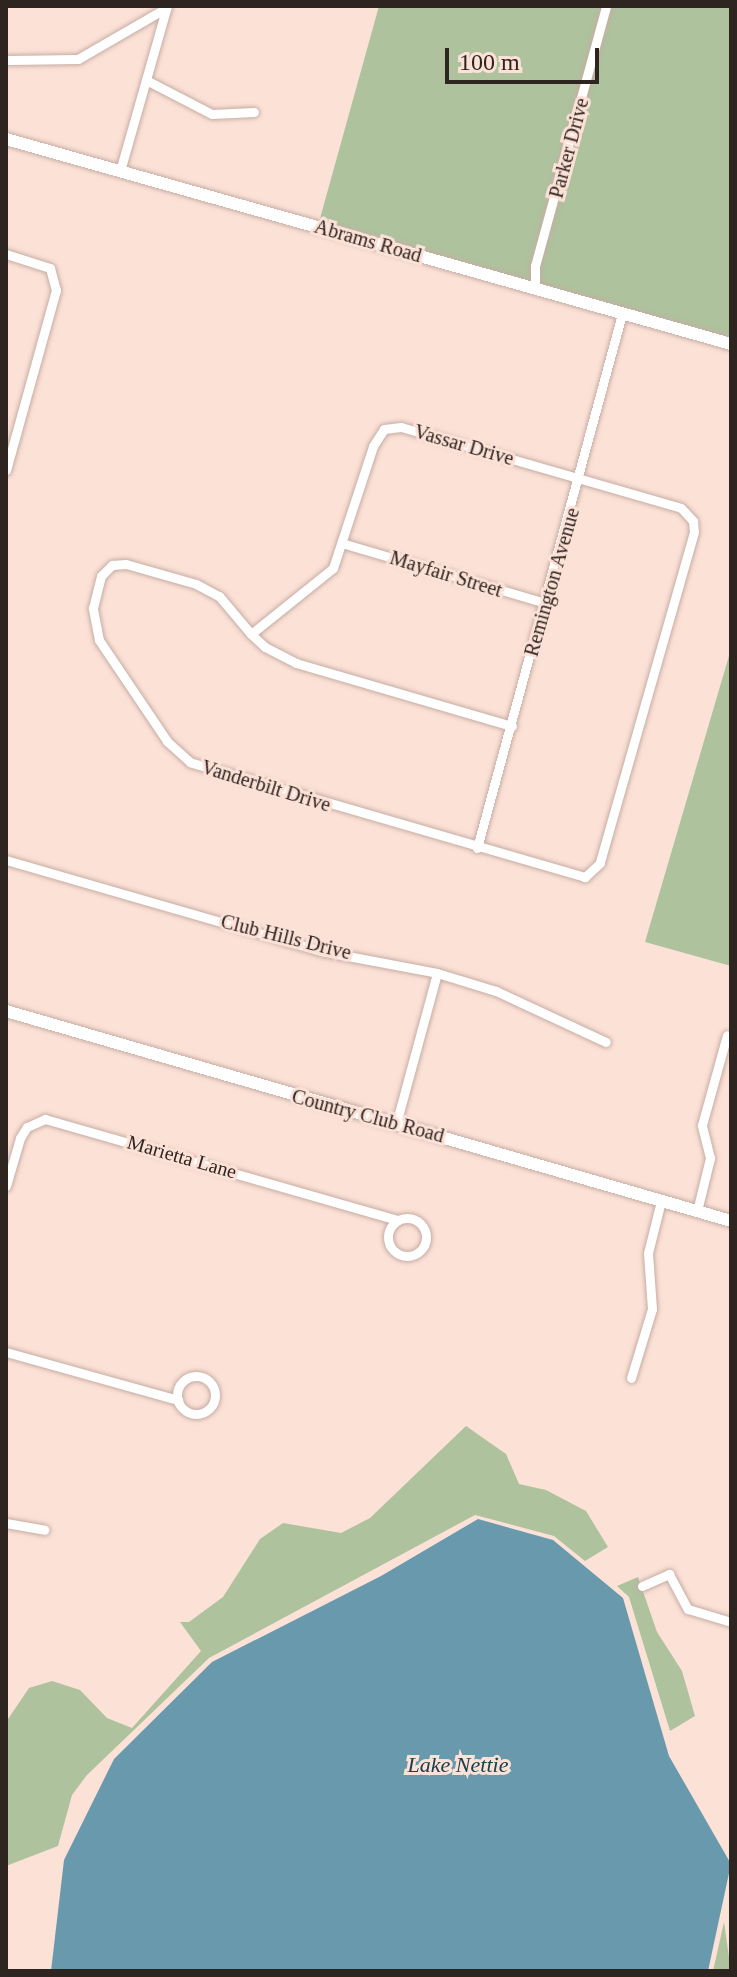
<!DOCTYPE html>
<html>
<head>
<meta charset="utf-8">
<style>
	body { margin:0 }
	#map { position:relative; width:737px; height:1977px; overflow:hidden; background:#fce1d7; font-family:"Times New Roman",serif }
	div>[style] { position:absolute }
	.green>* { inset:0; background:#aec29e }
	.water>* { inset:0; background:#6999ad }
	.roads { filter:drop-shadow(0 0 2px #c6ada3) drop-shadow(0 0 2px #c6ada3) }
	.street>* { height:9px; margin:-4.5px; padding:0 4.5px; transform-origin:4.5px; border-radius:4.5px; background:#fff }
	.street>.ring { margin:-4.5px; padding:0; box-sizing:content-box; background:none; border:9px solid #fff; border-radius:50% }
	.secondary>* { height:12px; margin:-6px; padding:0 6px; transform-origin:6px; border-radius:6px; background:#fff }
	span { translate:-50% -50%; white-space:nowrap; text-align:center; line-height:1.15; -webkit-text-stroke:6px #fce1d7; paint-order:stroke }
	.street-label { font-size:20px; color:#2e2420 }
	.water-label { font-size:22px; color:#164050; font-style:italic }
	.frame { position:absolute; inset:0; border:8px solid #2e2420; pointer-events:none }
	.scale { position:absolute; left:445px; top:48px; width:154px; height:36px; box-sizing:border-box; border:4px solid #2e2420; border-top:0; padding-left:10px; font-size:24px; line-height:28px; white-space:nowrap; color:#2e2420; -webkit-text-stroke:6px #fce1d7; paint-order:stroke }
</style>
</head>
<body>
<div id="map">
	<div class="green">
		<div style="clip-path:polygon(379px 6px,731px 6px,731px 338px,319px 222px)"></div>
		<div style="clip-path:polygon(731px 649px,731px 966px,645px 942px)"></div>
		<div style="clip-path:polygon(466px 1426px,506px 1454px,519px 1484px,546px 1490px,586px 1511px,608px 1547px,585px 1561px,554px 1536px,475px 1515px,209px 1658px,87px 1775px,72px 1795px,58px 1846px,6px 1866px,6px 1722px,29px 1688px,52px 1681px,80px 1690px,107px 1718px,132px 1728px,201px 1651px,180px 1622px,189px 1622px,223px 1597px,260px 1539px,283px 1523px,341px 1533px,370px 1518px)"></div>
		<div style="clip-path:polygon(638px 1577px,657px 1632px,682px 1671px,695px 1716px,670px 1731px,629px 1597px,617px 1586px)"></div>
		<div style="clip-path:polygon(724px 1922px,731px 1971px,713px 1971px)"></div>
	</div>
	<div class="water">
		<div style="clip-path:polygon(478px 1519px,553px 1540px,623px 1598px,669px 1756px,731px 1864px,708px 1971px,51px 1971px,64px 1860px,114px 1759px,212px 1662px,381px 1576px)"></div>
	</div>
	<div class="roads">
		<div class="street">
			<div style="left:9px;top:60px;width:69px;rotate:-0.8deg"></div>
			<div style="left:78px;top:59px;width:102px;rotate:-30.1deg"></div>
			<div style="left:146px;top:80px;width:74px;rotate:27.3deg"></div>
			<div style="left:212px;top:114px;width:42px;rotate:-2.7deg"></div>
			<div style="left:120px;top:171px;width:172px;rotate:-74.1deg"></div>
			<div style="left:6px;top:254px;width:46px;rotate:17.7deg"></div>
			<div style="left:50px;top:268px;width:23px;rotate:75deg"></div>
			<div style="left:56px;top:290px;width:187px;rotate:105.5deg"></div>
			<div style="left:535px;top:289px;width:23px;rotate:-90deg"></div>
			<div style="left:535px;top:266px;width:270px;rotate:-74.7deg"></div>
			<div style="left:345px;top:544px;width:209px;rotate:16.4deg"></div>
			<div style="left:251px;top:634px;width:105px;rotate:-38.8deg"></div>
			<div style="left:333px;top:568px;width:128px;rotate:-71.8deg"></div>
			<div style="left:373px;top:446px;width:20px;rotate:-57deg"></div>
			<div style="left:384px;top:429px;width:17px;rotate:-7deg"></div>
			<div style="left:401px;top:427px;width:291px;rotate:16.1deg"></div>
			<div style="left:681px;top:508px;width:18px;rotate:47deg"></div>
			<div style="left:693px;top:521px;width:11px;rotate:85deg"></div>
			<div style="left:694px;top:532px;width:344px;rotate:105.9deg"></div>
			<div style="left:600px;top:863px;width:21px;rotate:137deg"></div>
			<div style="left:585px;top:877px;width:411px;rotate:-163.8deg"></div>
			<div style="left:190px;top:762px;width:31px;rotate:-138deg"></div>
			<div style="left:167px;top:741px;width:122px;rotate:-124deg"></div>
			<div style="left:99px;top:640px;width:33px;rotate:-101deg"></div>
			<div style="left:93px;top:608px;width:33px;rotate:-76deg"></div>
			<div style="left:101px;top:576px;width:16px;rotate:-45deg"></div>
			<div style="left:112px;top:565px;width:14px;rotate:-4deg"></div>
			<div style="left:126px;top:564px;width:73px;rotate:15.9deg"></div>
			<div style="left:196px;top:584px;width:26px;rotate:28deg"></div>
			<div style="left:219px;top:596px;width:50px;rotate:49.9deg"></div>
			<div style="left:251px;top:634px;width:19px;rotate:43deg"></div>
			<div style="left:265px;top:647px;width:35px;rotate:27deg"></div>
			<div style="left:296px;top:663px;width:225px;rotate:16.3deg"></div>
			<div style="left:477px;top:848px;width:553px;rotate:-74.81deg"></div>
			<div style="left:6px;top:860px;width:328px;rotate:16.1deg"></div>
			<div style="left:321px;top:951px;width:118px;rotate:10.7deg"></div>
			<div style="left:437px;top:973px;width:62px;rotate:17deg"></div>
			<div style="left:496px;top:991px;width:121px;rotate:24.9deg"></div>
			<div style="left:396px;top:1124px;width:156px;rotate:-74.8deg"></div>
			<div style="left:6px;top:1186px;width:50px;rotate:-73.7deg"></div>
			<div style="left:20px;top:1138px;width:13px;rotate:-58deg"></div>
			<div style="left:27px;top:1127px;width:20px;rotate:-24deg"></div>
			<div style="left:45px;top:1119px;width:367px;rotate:16deg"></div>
			<div style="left:697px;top:1211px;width:55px;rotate:-76.2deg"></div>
			<div style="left:710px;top:1158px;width:34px;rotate:-104deg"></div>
			<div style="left:702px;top:1125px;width:93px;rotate:-74.5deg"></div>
			<div class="ring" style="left:388px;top:1218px;width:29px;height:29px"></div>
			<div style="left:6px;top:1352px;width:179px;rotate:15.6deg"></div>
			<div class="ring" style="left:177px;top:1376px;width:29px;height:29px"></div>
			<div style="left:631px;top:1378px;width:72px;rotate:-73.1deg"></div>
			<div style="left:652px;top:1309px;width:56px;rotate:-94.1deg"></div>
			<div style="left:648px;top:1253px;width:54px;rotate:-76deg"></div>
			<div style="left:6px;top:1523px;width:39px;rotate:10deg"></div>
			<div style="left:642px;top:1586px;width:30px;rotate:-24deg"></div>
			<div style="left:669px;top:1574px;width:40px;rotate:62deg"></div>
			<div style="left:688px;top:1609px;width:45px;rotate:16.8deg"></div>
		</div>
		<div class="secondary">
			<div style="left:6px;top:139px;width:753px;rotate:15.79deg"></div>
			<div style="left:6px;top:1011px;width:755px;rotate:16.15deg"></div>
		</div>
	</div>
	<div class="street-label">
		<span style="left:569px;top:148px;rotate:-75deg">Parker Drive</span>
		<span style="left:368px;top:241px;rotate:16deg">Abrams Road</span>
		<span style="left:464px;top:445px;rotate:16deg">Vassar Drive</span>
		<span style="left:446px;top:574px;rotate:17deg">Mayfair Street</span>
		<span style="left:552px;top:582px;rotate:-74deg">Remington Avenue</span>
		<span style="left:266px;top:786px;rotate:17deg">Vanderbilt Drive</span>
		<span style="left:286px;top:937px;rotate:14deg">Club Hills Drive</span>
		<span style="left:368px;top:1116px;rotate:15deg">Country Club Road</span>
		<span style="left:182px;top:1157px;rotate:16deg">Marietta Lane</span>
	</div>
	<div class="water-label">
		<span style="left:458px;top:1765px">Lake Nettie</span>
	</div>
	<div class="frame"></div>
	<div class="scale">100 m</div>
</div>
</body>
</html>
